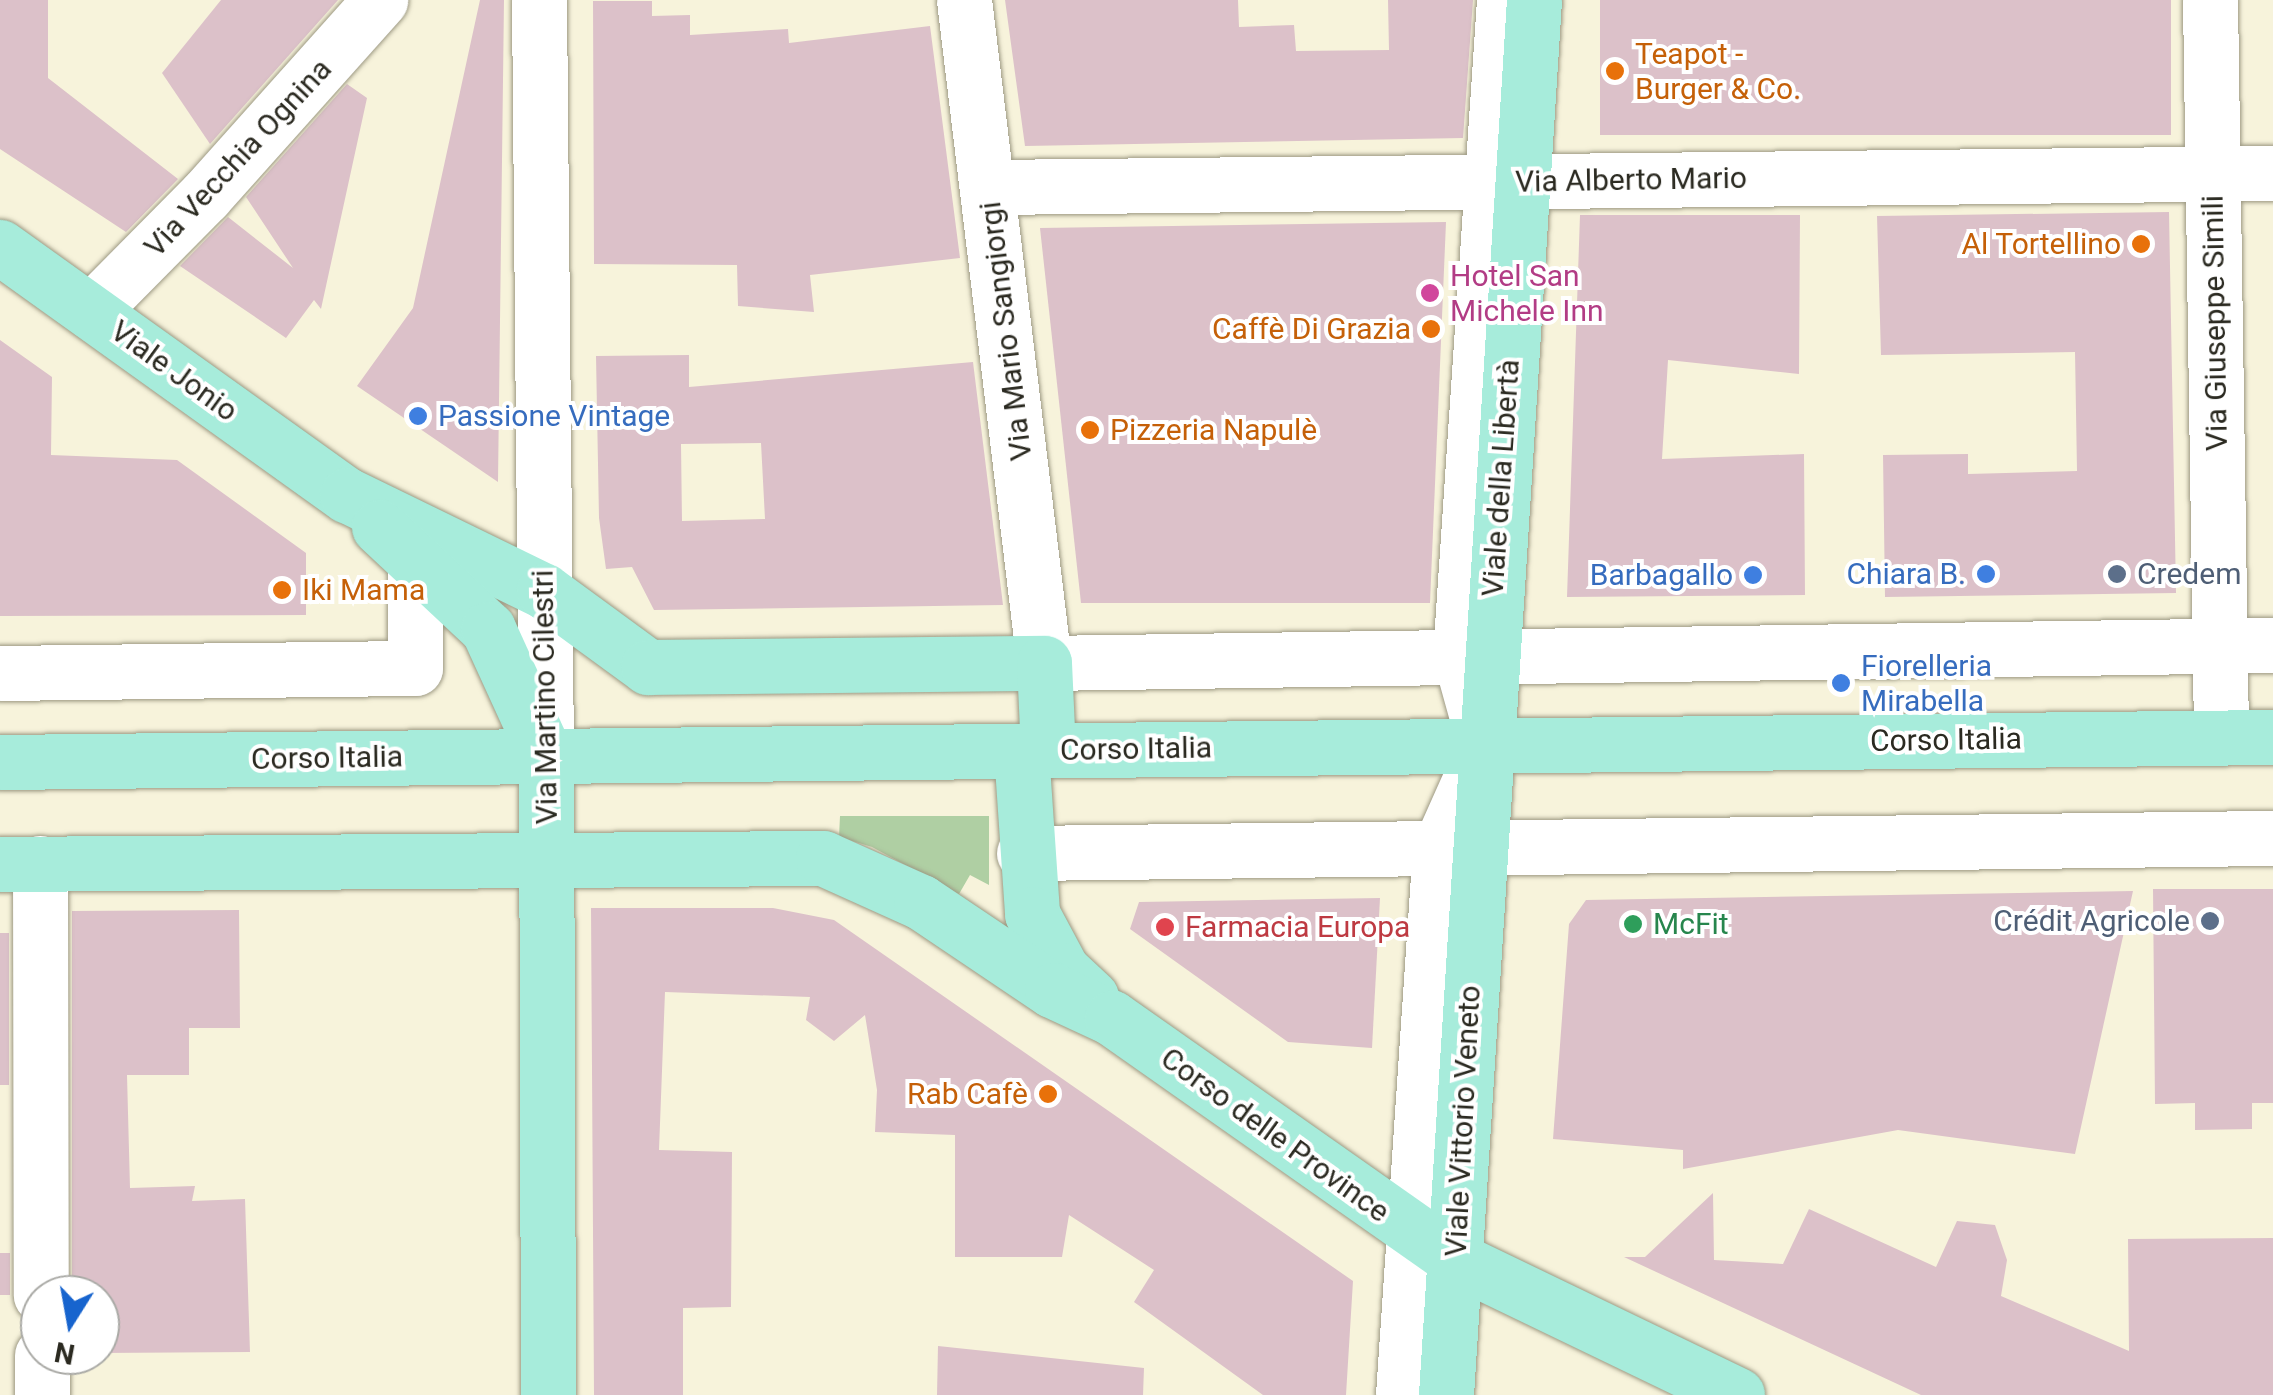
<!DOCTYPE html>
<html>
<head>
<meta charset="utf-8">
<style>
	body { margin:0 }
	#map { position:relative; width:2273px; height:1395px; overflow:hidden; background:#f7f3db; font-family:Roboto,sans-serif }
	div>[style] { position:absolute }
	.green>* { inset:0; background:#afcfa3 }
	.building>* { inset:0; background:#dcc1c9; transform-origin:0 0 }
	.roads { filter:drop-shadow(0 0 2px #9d9983) drop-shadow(0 0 2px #9d9983) }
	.minor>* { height:55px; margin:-27.5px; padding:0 27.5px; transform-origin:27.5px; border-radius:27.5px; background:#fff }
	.major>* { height:55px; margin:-27.5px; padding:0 27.5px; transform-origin:27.5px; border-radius:27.5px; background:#a7ecdb }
	.dots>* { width:28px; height:28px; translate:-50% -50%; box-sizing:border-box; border:5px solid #fff; border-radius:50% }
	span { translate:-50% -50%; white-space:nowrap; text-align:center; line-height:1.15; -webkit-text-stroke:8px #fff; paint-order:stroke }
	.food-label { font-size:30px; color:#c56008 }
	.left { translate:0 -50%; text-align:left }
	.right { translate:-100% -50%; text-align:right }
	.street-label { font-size:30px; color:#2b2a21 }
	.hotel-label { font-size:30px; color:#b23c85 }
	.shop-label { font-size:30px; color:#366cbe }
	.service-label { font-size:30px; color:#4e5e75 }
	.leisure-label { font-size:30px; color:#27864d }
	.health-label { font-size:30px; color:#be3a42 }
	.north { position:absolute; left:20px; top:1275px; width:100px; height:100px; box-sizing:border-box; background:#fff; border:2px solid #aaaaa6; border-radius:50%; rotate:191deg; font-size:28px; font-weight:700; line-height:40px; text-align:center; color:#2b2a21 }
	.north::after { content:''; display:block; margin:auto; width:35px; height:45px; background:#1764ce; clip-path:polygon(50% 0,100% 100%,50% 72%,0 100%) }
</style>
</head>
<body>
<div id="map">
	<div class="green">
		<div style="clip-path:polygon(840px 816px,989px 816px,989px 885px,970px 875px,959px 894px,872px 847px,839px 837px)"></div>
	</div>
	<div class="building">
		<div style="clip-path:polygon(0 0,48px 0,48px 78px,178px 179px,126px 232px,0 149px)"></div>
		<div style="clip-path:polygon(221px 0,338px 0,210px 144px,162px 73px)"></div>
		<div style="clip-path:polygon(480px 0,504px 0,498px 482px,357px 386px,413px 308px)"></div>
		<div style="clip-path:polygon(1005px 0,1238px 0,1239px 27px,1294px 25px,1296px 51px,1389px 50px,1388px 0,1473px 0,1463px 138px,1025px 146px)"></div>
		<div style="left:1600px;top:0;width:571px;height:135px"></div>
		<div style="clip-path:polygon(593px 1px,652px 1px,652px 16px,690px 15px,690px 35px,788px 29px,789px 43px,930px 26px,960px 258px,810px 275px,814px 312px,738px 306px,737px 265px,594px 264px)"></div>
		<div style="clip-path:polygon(347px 84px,367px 98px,321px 309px,314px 300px,286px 338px,180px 266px,228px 217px,293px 268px,246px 197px)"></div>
		<div style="clip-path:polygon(2169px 212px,2176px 593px,1885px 597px,1883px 455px,1968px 454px,1968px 474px,2077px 471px,2075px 352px,1881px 355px,1877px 216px)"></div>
		<div style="clip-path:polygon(1580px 215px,1800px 215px,1799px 374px,1668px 360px,1662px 459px,1804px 454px,1805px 595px,1567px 597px)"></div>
		<div style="clip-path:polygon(1446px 222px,1430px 603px,1081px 603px,1040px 228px)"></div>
		<div style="clip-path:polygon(0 340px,52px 377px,51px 455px,177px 460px,306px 553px,306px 615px,0 616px)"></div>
		<div style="clip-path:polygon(evenodd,689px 355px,689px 387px,973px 362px,1003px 605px,654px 610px,632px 567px,606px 569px,599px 518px,596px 356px,689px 355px,761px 443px,765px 519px,682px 521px,681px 444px,761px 443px)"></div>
		<div style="clip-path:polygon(2153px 889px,2273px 889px,2273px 1103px,2252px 1103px,2252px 1129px,2195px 1130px,2195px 1103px,2155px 1104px)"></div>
		<div style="clip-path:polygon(2133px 891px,2075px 1154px,1898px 1130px,1683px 1169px,1683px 1150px,1553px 1139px,1569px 924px,1586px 900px)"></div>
		<div style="clip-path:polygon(1380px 898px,1372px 1048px,1288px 1042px,1130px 929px,1139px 902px)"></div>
		<div style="clip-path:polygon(591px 908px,773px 908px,834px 920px,1353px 1281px,1346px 1395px,1263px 1395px,1134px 1302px,1154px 1270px,1069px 1215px,1062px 1257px,955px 1257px,955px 1135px,875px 1132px,877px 1090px,865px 1015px,834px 1041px,806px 1020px,810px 997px,665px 992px,659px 1150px,732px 1152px,731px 1307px,683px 1308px,683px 1395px,594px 1395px)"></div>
		<div style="clip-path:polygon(239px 910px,240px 1028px,189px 1028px,189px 1075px,127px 1075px,130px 1188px,195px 1186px,192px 1201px,245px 1199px,250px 1352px,100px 1353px,100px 1295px,72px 1295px,72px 911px)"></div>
		<div style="left:0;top:933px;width:9px;height:152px"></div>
		<div style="clip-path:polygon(1713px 1193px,1714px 1260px,1783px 1264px,1809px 1209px,1936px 1267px,1957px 1221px,1995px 1225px,2007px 1260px,2001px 1296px,2129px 1351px,2128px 1239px,2273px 1238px,2273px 1395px,1921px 1395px,1624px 1257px,1645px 1257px)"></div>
		<div style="left:0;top:1253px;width:10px;height:42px"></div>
		<div style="clip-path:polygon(938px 1346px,1144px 1368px,1143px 1395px,937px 1395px)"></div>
	</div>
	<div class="roads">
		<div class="minor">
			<div style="left:539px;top:0;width:756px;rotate:89.47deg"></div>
			<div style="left:964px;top:0;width:668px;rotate:83.12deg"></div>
			<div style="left:1044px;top:663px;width:1229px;rotate:-0.84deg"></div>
			<div style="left:2210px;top:0;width:737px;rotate:89.14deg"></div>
			<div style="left:989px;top:187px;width:1284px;rotate:-0.62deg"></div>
			<div style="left:91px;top:311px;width:162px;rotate:-45.3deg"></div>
			<div style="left:205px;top:196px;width:263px;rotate:-48.2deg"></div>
			<div style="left:0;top:673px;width:415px;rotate:-0.7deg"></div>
			<div style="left:415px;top:668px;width:105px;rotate:-90deg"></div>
			<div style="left:1024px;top:853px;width:1249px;rotate:-0.69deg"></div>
			<div style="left:40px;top:863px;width:432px;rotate:89.9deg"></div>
			<div style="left:42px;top:1355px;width:40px;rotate:90deg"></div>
			<div style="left:1403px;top:1395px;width:549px;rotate:-86.14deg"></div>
			<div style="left:1440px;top:847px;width:111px;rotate:-66deg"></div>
			<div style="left:1485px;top:746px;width:93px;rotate:-105.5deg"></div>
			<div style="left:1460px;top:656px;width:657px;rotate:-86.16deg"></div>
		</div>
		<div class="major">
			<div style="left:0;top:247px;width:427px;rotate:35.6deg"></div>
			<div style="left:347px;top:495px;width:219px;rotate:26deg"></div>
			<div style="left:544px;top:591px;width:129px;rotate:36.2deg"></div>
			<div style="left:648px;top:667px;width:396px;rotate:-0.6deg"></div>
			<div style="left:1044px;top:663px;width:87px;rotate:87.4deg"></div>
			<div style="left:379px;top:527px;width:149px;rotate:43.1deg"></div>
			<div style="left:488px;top:629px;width:140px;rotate:65.5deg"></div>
			<div style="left:546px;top:756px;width:639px;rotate:89.82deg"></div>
			<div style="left:1021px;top:751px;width:163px;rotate:86.1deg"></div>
			<div style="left:1032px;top:914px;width:64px;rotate:61.8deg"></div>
			<div style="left:1062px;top:970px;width:40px;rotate:43deg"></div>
			<div style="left:0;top:762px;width:2273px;rotate:-0.63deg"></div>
			<div style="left:0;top:864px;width:823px;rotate:-0.42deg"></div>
			<div style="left:823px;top:858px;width:107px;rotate:24.2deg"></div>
			<div style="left:921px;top:902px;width:158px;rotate:33.9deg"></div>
			<div style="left:1052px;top:990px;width:66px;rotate:25deg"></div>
			<div style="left:1112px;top:1018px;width:419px;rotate:35.1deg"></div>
			<div style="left:1455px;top:1259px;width:313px;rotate:25.7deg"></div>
			<div style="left:1446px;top:1395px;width:1398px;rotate:-86.39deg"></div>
		</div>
	</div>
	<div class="dots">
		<div style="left:1615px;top:71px;background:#e8710a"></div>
		<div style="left:2141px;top:244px;background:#e8710a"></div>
		<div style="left:1430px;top:293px;background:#d1479c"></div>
		<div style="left:1431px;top:329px;background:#e8710a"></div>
		<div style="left:418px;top:416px;background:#3f7fe0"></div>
		<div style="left:1090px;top:430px;background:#e8710a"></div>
		<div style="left:1986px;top:574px;background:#3f7fe0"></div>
		<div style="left:2117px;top:574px;background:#5c6f8a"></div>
		<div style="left:1753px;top:575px;background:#3f7fe0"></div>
		<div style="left:282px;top:590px;background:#e8710a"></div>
		<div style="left:1841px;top:683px;background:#3f7fe0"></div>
		<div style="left:2210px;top:921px;background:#5c6f8a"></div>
		<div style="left:1633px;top:924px;background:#2e9e5b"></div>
		<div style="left:1165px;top:927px;background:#e0444e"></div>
		<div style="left:1048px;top:1094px;background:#e8710a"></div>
	</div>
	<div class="food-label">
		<span class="left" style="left:1635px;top:71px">Teapot -<br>Burger &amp; Co.</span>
		<span class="right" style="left:2121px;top:244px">Al Tortellino</span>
		<span class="right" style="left:1411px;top:329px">Caffè Di Grazia</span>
		<span class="left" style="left:1110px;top:430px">Pizzeria Napulè</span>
		<span class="left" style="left:302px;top:590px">Iki Mama</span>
		<span class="right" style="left:1028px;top:1094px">Rab Cafè</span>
	</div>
	<div class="street-label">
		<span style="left:238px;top:158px;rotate:-47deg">Via Vecchia Ognina</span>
		<span style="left:1631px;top:180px;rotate:-1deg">Via Alberto Mario</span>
		<span style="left:2215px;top:323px;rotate:-91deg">Via Giuseppe Simili</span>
		<span style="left:1006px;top:331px;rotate:-97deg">Via Mario Sangiorgi</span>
		<span style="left:174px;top:371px;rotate:36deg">Viale Jonio</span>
		<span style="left:1501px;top:478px;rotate:-86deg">Viale della Libertà</span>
		<span style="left:545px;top:697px;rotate:-91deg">Via Martino Cilestri</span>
		<span style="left:1946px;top:740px;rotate:-1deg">Corso Italia</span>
		<span style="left:1136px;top:749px;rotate:-1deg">Corso Italia</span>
		<span style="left:327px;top:758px;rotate:-1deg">Corso Italia</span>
		<span style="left:1463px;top:1121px;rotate:-87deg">Viale Vittorio Veneto</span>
		<span style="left:1275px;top:1135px;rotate:36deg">Corso delle Province</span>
	</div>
	<div class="hotel-label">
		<span class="left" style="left:1450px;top:293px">Hotel San<br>Michele Inn</span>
	</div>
	<div class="shop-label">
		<span class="left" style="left:438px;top:416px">Passione Vintage</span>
		<span class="right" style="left:1966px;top:574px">Chiara B.</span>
		<span class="right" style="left:1733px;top:575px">Barbagallo</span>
		<span class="left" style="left:1861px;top:683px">Fiorelleria<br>Mirabella</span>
	</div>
	<div class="service-label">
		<span class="left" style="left:2137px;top:574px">Credem</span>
		<span class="right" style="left:2190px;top:921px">Crédit Agricole</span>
	</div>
	<div class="leisure-label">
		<span class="left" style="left:1653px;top:924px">McFit</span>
	</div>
	<div class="health-label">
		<span class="left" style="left:1185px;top:927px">Farmacia Europa</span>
	</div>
	<div class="north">N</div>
</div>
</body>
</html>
